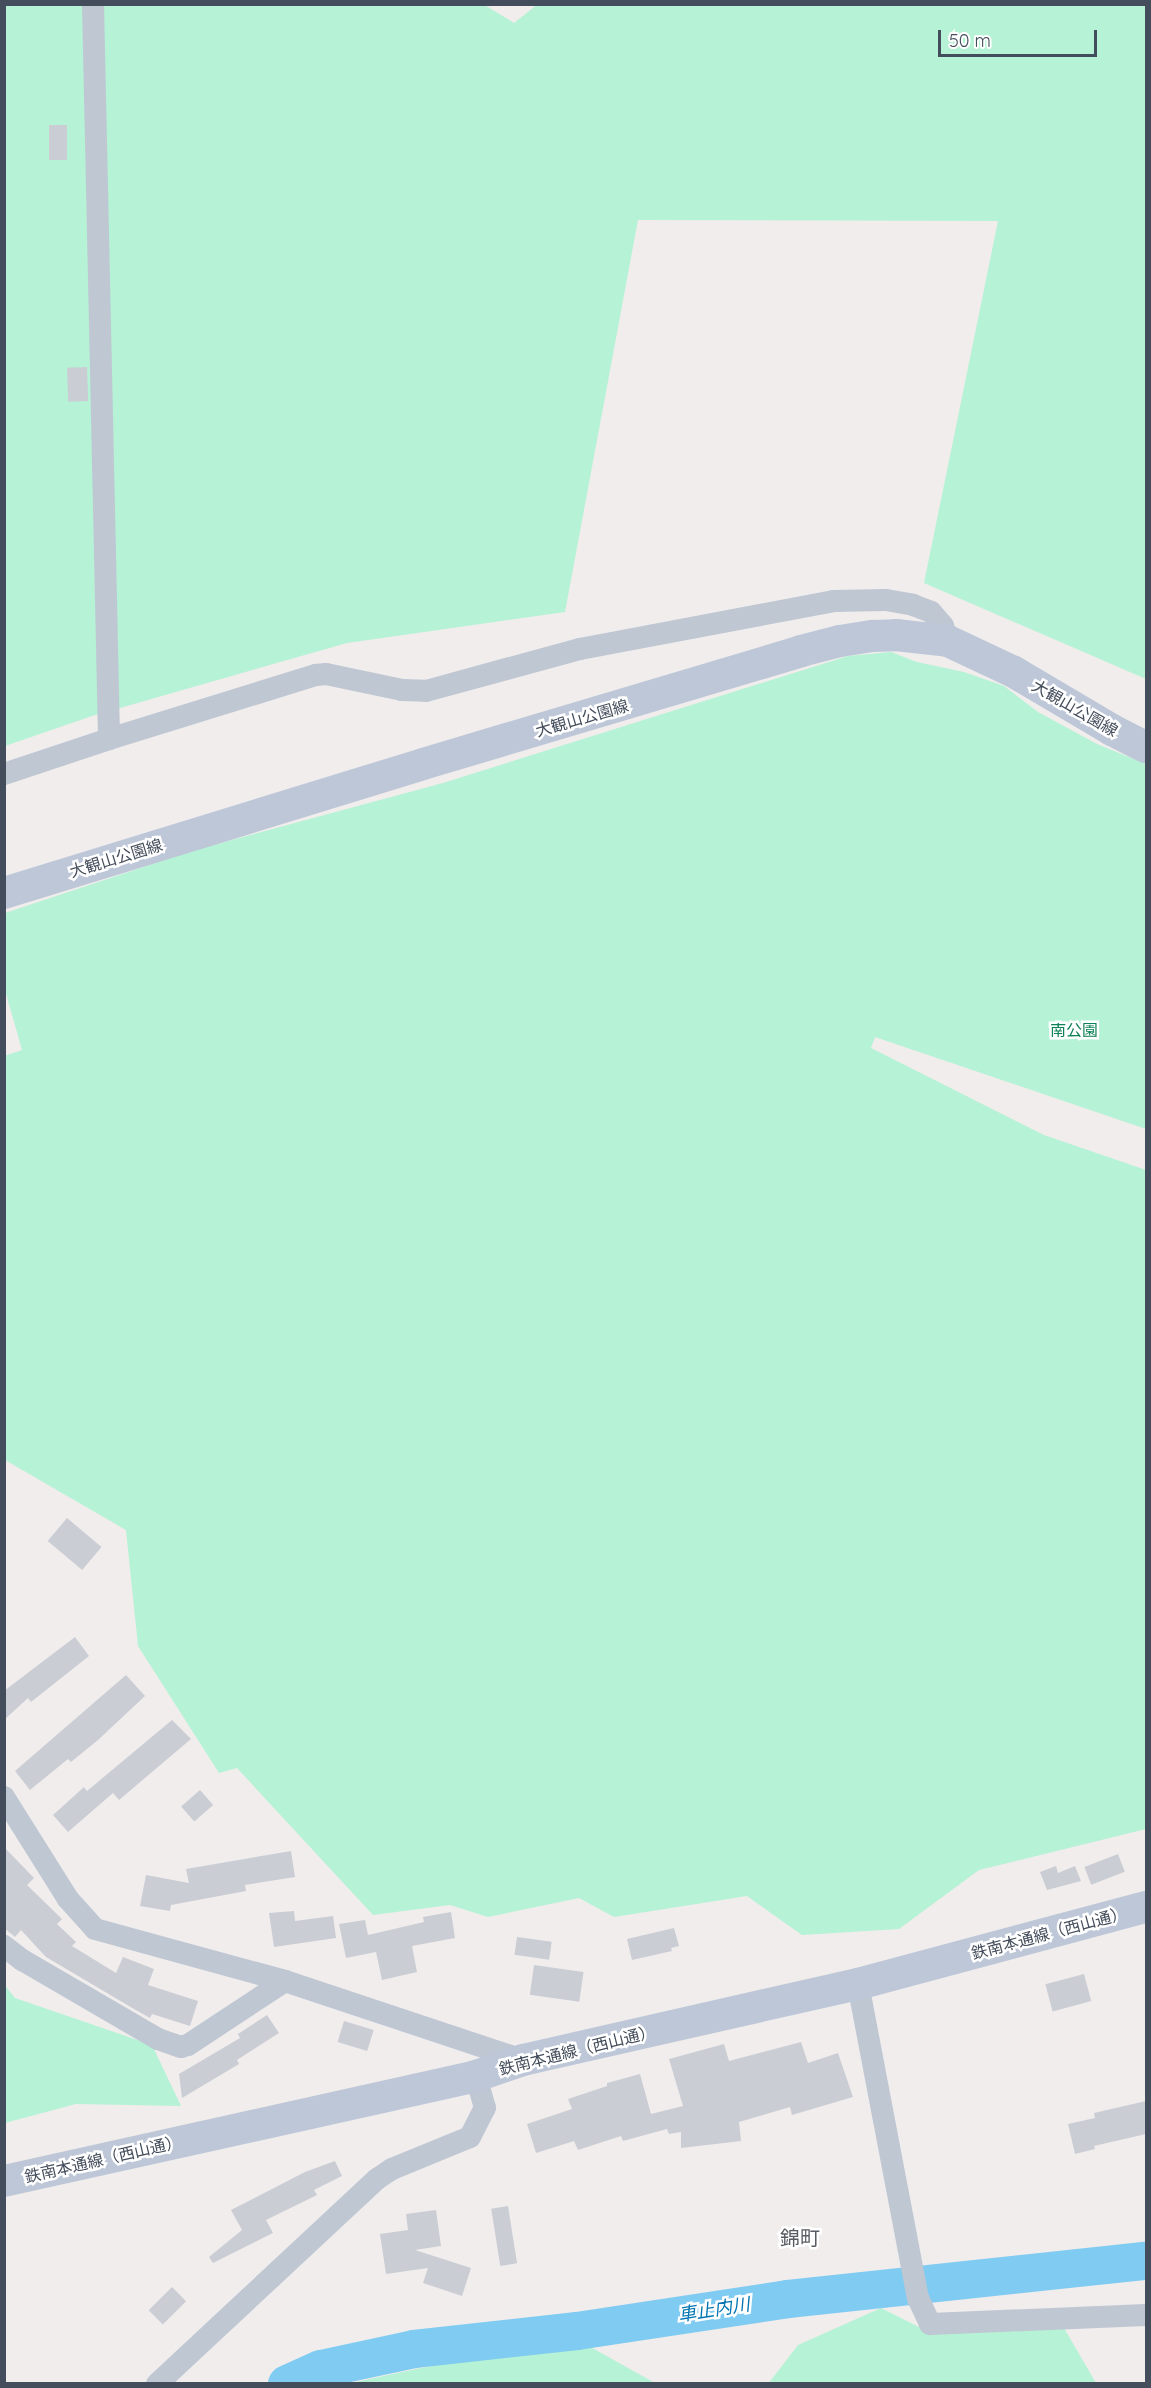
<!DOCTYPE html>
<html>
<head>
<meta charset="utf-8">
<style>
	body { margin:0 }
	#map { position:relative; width:1151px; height:2388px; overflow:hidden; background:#f0edec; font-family:Quicksand,"Noto Sans JP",sans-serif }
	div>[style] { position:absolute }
	.green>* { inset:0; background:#b6f2d5 }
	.river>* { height:38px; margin:-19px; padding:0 19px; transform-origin:19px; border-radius:19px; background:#80cbf2 }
	.building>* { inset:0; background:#cbcdd5; transform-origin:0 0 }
	.street>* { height:22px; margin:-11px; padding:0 11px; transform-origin:11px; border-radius:11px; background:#bfc7d3 }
	.secondary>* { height:32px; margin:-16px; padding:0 16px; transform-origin:16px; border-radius:16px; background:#bdc7d8 }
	span { translate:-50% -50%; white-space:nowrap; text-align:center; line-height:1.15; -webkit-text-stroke:5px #fff; paint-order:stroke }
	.street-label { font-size:16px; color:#444d5b }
	.park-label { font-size:16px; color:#0f8258 }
	.water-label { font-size:18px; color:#0175b1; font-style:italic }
	.quarter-label { font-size:20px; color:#595c62 }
	.frame { position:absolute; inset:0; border:6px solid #444d5b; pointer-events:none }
	.scale { position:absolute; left:938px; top:30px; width:159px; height:27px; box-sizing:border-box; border:3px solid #444d5b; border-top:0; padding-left:8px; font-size:18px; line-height:21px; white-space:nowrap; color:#444d5b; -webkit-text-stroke:4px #fff; paint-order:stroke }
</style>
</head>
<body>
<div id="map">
	<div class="green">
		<div style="clip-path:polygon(483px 4px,514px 23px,538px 4px,1146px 5px,1146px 679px,924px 583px,998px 221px,638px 220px,565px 612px,347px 643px,92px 716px,5px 746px,4px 5px)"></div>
		<div style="clip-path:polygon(891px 652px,917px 662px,964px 672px,1004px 686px,1038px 712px,1097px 744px,1146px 764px,1146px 1129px,875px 1037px,871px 1048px,1044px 1135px,1146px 1170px,1146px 1829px,979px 1870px,899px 1929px,802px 1935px,747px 1896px,614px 1917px,579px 1898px,488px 1917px,450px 1905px,373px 1915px,237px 1768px,219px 1773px,138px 1646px,126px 1530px,5px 1460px,4px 1056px,22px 1050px,5px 990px,5px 913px,195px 850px,443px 783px,848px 656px)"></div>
		<div style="clip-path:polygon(4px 1984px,15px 1998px,152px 2045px,181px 2106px,76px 2104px,5px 2123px)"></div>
		<div style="clip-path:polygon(881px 2308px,933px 2334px,1064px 2328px,1096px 2383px,768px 2384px,798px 2345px)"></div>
		<div style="clip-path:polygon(578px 2340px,655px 2383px,351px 2383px,421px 2368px)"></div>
	</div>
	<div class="river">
		<div style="left:287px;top:2384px;width:37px;rotate:-24deg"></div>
		<div style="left:321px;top:2369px;width:95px;rotate:-12.1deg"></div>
		<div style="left:414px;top:2349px;width:164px;rotate:-6.3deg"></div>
		<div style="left:577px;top:2331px;width:213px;rotate:-8.6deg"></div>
		<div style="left:788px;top:2299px;width:360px;rotate:-6.1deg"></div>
	</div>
	<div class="building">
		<div style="left:49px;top:125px;width:18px;height:35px"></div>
		<div style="left:87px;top:367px;width:34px;height:20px;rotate:88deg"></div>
		<div style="left:67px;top:1518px;width:45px;height:30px;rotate:40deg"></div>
		<div style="clip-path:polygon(75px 1637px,89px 1656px,31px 1702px,28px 1698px,4px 1720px,4px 1691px)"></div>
		<div style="clip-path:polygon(126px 1675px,145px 1696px,98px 1740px,71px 1762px,68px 1759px,30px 1790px,15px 1771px)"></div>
		<div style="clip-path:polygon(172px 1720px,191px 1739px,119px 1800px,113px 1793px,68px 1832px,53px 1815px,84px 1787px,87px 1791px)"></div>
		<div style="left:200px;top:1790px;width:20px;height:25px;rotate:49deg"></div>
		<div style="clip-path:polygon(4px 1847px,34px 1878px,27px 1885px,62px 1919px,57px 1924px,76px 1942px,72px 1946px,116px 1973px,123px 1957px,154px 1969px,148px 1985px,198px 2001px,190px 2026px,152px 2014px,150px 2018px,134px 2009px,46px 1957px,21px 1930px,15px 1937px,4px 1928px)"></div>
		<div style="clip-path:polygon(291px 1851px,295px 1877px,245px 1885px,246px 1891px,171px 1905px,170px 1911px,140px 1906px,146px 1875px,189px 1883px,186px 1869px)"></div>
		<div style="left:1118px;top:1854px;width:19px;height:36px;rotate:69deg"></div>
		<div style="clip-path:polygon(1056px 1866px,1058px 1873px,1075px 1866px,1081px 1881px,1047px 1890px,1040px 1872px)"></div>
		<div style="clip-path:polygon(294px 1911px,295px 1921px,333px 1916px,336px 1938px,274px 1947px,269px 1913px)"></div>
		<div style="clip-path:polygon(451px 1912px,455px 1938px,412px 1946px,417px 1972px,382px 1980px,376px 1952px,346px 1958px,339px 1924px,365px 1920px,368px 1935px,424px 1922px,423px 1917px)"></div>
		<div style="clip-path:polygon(674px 1928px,679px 1946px,671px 1948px,672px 1951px,632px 1960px,627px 1939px)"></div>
		<div style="left:517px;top:1937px;width:35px;height:18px;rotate:8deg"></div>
		<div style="left:534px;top:1965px;width:50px;height:30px;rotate:8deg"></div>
		<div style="left:1084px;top:1974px;width:28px;height:40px;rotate:75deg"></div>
		<div style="clip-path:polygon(267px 2015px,279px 2033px,237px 2060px,239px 2064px,182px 2098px,179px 2074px,240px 2038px,238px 2034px)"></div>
		<div style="left:344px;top:2021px;width:31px;height:22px;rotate:17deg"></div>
		<div style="clip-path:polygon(801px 2042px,808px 2063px,838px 2053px,853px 2097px,792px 2115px,790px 2107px,739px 2122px,741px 2141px,681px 2148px,681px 2132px,669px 2134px,667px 2129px,623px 2141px,621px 2136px,578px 2150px,574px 2141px,536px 2153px,527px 2124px,572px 2109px,568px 2099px,607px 2086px,607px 2083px,640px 2074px,651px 2114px,683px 2106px,669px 2059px,724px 2044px,729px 2061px)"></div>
		<div style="clip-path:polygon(1146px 2101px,1146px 2134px,1094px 2146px,1095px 2149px,1075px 2154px,1068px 2124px,1095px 2118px,1094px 2113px)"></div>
		<div style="clip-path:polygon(335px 2161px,342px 2176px,314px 2190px,317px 2195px,266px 2220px,273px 2233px,213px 2263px,209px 2257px,242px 2230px,231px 2210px,305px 2172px)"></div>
		<div style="left:508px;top:2206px;width:58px;height:17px;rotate:81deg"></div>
		<div style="clip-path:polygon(436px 2210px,441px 2246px,415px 2250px,471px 2268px,462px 2296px,423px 2283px,428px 2268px,386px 2274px,380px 2234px,408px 2230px,406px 2214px)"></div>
		<div style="left:172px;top:2287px;width:20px;height:33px;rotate:45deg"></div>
	</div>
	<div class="street">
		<div style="left:93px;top:4px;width:735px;rotate:88.75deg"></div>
		<div style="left:4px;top:774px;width:111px;rotate:-18.4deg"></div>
		<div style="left:109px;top:739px;width:217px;rotate:-17.2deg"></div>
		<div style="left:316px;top:675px;width:10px;rotate:-6deg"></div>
		<div style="left:326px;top:674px;width:78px;rotate:11.9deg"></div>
		<div style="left:402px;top:690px;width:24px;rotate:2deg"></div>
		<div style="left:426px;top:691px;width:160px;rotate:-15.3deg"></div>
		<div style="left:580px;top:649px;width:258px;rotate:-10.7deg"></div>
		<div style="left:834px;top:601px;width:52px;rotate:-1.1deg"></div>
		<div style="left:886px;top:600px;width:27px;rotate:10deg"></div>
		<div style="left:913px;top:605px;width:19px;rotate:21deg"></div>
		<div style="left:931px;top:612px;width:18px;rotate:49deg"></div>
		<div style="left:943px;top:626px;width:16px;rotate:72deg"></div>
		<div style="left:4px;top:1797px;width:120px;rotate:57.9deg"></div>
		<div style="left:68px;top:1899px;width:40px;rotate:48deg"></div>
		<div style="left:95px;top:1929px;width:197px;rotate:15.3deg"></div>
		<div style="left:285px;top:1981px;width:116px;rotate:146.6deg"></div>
		<div style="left:188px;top:2045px;width:7px;rotate:164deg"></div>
		<div style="left:181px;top:2047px;width:24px;rotate:-161deg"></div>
		<div style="left:158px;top:2039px;width:157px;rotate:-149.8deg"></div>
		<div style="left:22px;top:1960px;width:23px;rotate:-142deg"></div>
		<div style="left:285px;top:1981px;width:251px;rotate:18.4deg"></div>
		<div style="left:858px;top:1984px;width:320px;rotate:79.2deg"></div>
		<div style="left:918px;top:2298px;width:29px;rotate:65deg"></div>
		<div style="left:930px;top:2324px;width:216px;rotate:-2.4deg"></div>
		<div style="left:157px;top:2384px;width:301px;rotate:-43deg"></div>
		<div style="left:377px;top:2179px;width:18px;rotate:-34deg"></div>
		<div style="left:392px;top:2169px;width:84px;rotate:-22.3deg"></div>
		<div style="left:470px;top:2137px;width:33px;rotate:-63deg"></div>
		<div style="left:485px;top:2108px;width:33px;rotate:-106deg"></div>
	</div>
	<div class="secondary">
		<div style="left:4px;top:893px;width:438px;rotate:-17.1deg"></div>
		<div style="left:423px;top:764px;width:395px;rotate:-16.6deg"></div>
		<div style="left:801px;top:651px;width:40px;rotate:-14.4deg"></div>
		<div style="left:840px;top:641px;width:33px;rotate:-9deg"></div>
		<div style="left:873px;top:636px;width:23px;rotate:-2deg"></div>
		<div style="left:896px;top:635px;width:52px;rotate:6.6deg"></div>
		<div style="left:948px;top:641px;width:73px;rotate:25.2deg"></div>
		<div style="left:1014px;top:672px;width:114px;rotate:30.6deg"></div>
		<div style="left:1112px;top:730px;width:38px;rotate:27deg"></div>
		<div style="left:4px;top:2181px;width:484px;rotate:-12.5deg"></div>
		<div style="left:476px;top:2076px;width:50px;rotate:-18.8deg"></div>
		<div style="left:523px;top:2060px;width:344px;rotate:-12.8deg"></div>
		<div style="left:858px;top:1984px;width:298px;rotate:-15deg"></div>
	</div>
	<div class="street-label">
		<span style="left:1075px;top:708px;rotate:30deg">大観山公園線</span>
		<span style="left:582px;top:718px;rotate:-16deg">大観山公園線</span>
		<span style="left:116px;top:858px;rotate:-17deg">大観山公園線</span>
		<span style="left:1049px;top:1933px;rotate:-15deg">鉄南本通線（西山通）</span>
		<span style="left:577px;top:2050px;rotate:-14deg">鉄南本通線（西山通）</span>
		<span style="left:103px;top:2159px;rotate:-13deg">鉄南本通線（西山通）</span>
	</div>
	<div class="park-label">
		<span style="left:1074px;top:1030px">南公園</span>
	</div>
	<div class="water-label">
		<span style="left:714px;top:2310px;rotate:-9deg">車止内川</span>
	</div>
	<div class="quarter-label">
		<span style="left:800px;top:2237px">錦町</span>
	</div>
	<div class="frame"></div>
	<div class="scale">50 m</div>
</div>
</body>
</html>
